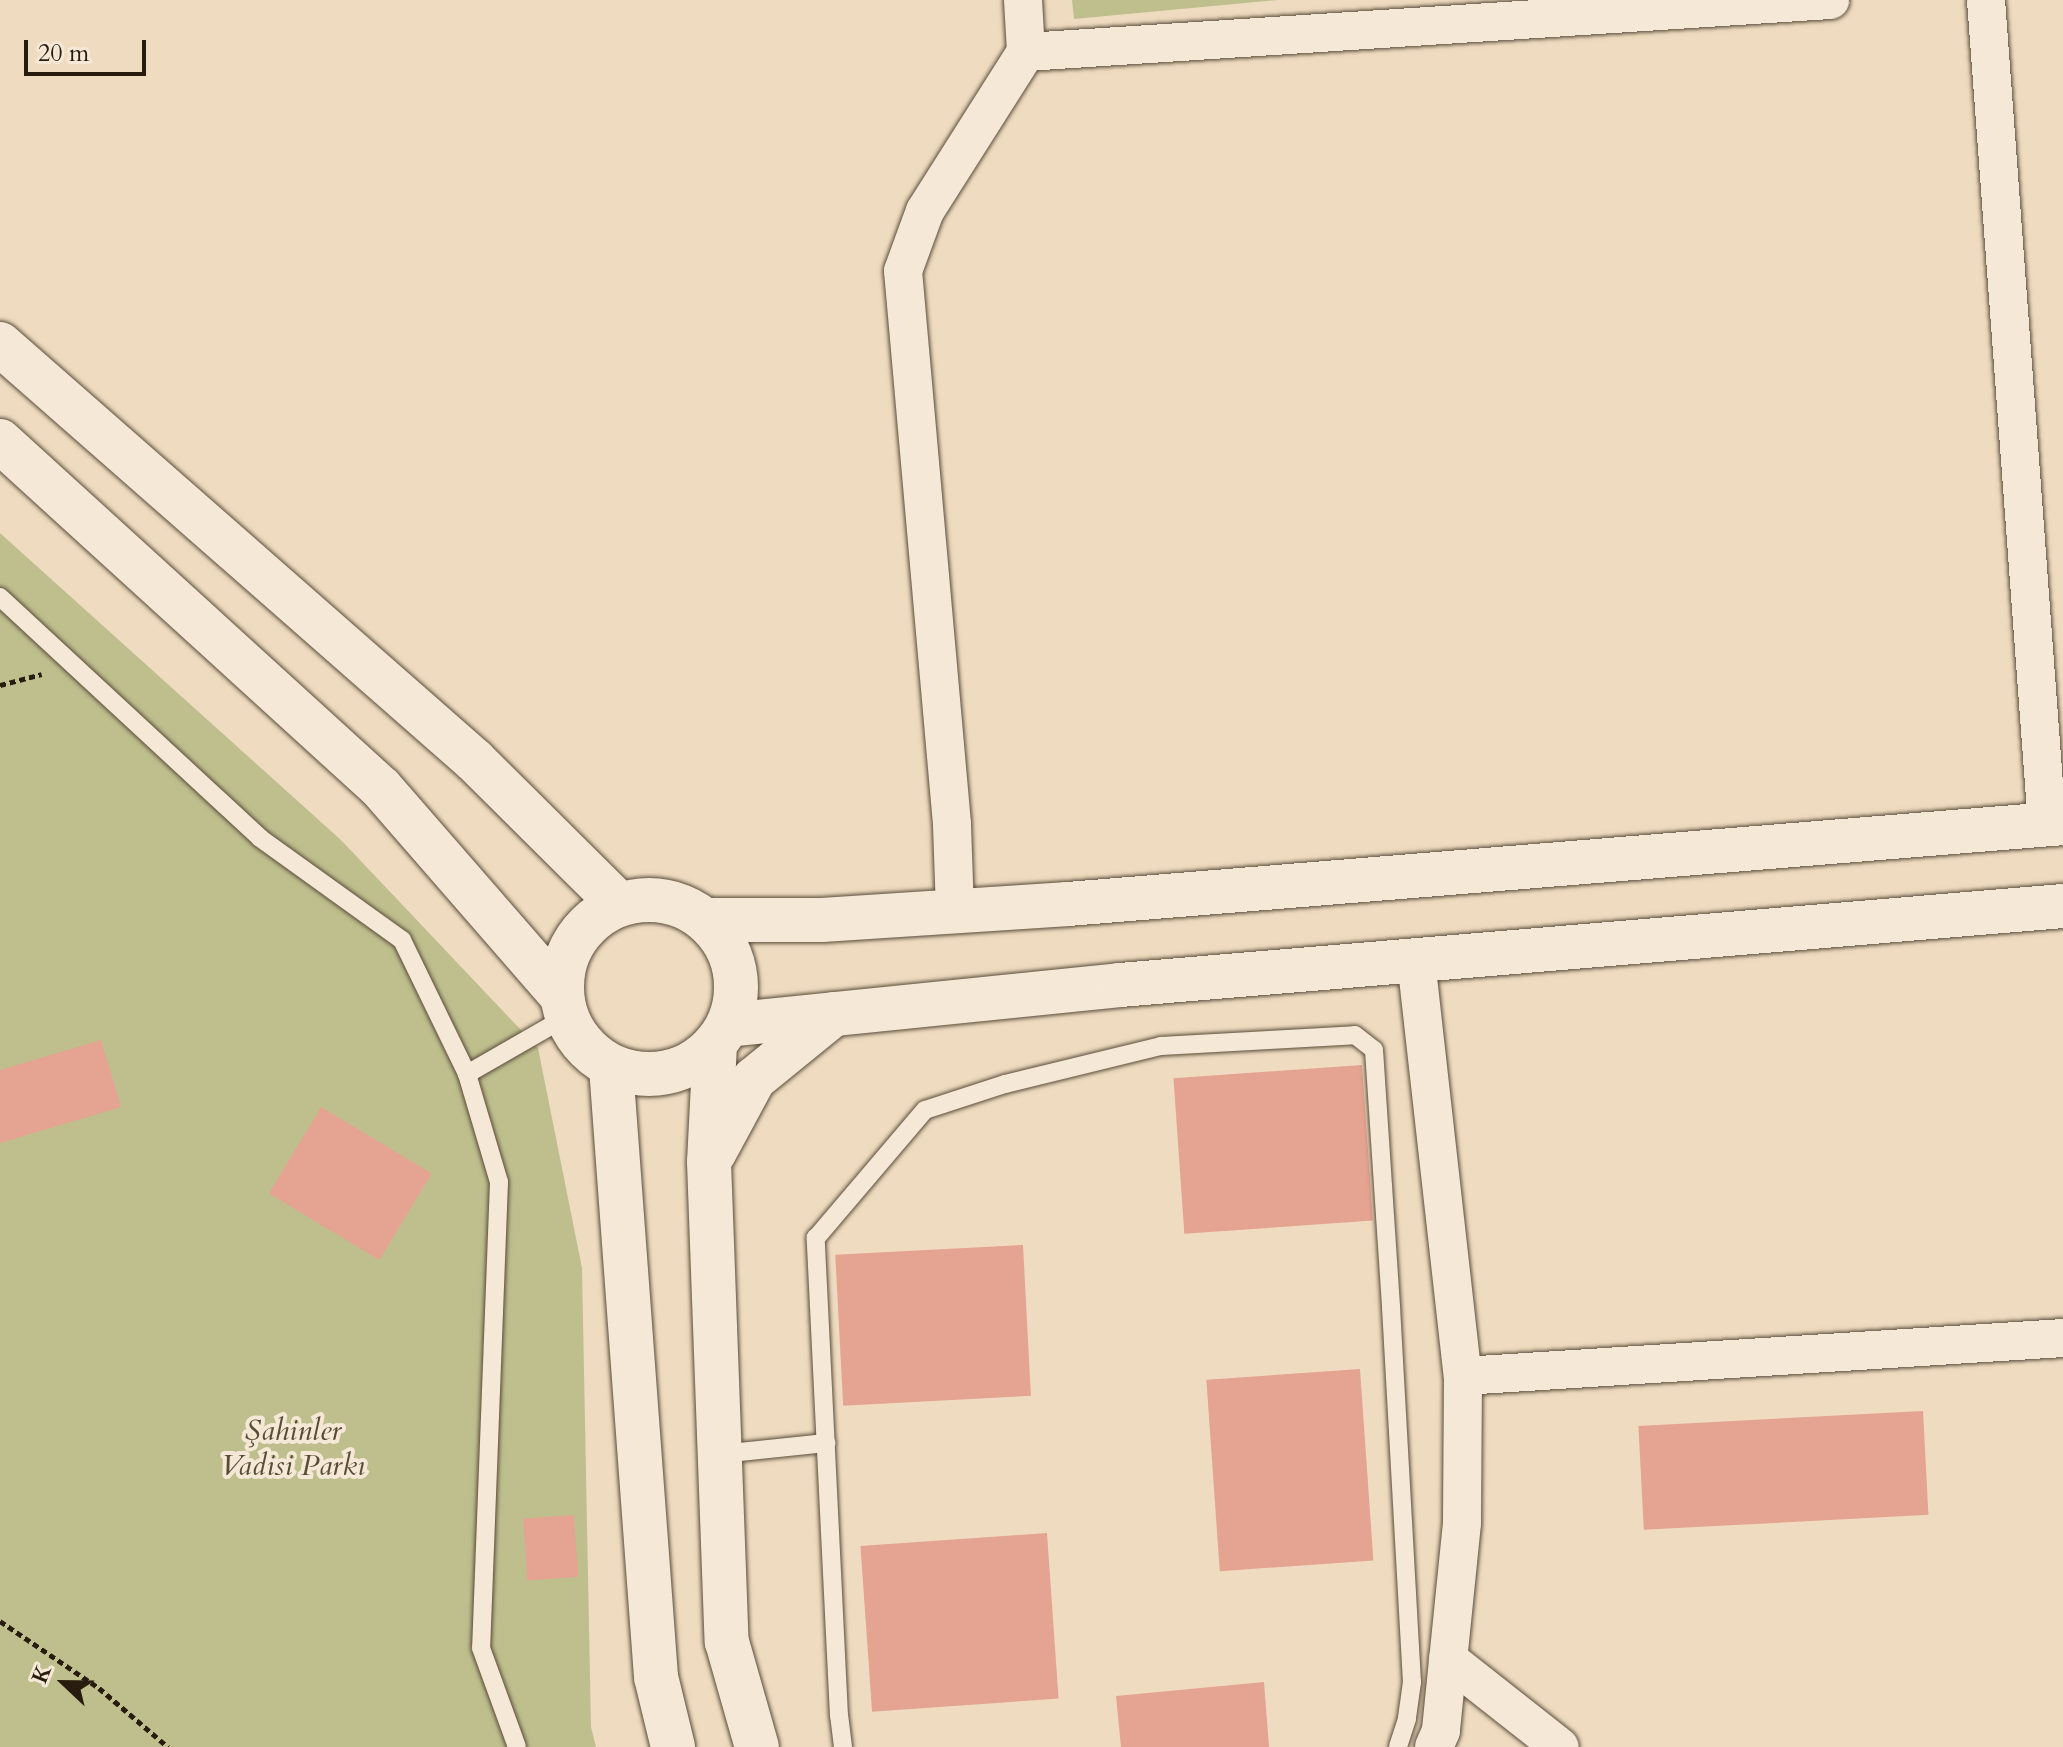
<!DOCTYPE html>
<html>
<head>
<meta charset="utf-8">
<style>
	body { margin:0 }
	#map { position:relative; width:2063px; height:1747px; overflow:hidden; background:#efdcc0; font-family:Cardo,serif }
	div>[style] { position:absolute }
	.green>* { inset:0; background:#bfbf8e }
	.building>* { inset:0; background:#e5a391; transform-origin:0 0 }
	.path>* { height:5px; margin-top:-2.5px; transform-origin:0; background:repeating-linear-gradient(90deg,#281c0e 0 6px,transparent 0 10px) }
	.roads { filter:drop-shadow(0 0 2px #5a4c3a) drop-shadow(0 0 2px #5a4c3a) }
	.service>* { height:18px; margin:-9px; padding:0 9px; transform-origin:9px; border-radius:9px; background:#f5e8d6 }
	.minor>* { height:38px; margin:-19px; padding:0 19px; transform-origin:19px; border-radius:19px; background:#f5e8d6 }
	.tertiary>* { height:44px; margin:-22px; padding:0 22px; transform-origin:22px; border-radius:22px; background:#f5e8d6 }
	.tertiary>.ring { margin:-22px; padding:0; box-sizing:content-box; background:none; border:44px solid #f5e8d6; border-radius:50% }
	span { translate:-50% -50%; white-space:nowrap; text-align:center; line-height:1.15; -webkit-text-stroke:8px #f5e8d6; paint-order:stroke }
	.park-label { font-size:30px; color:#554d34; font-style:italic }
	.north { position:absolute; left:24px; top:1643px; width:80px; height:80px; -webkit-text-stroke:6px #f5e8d6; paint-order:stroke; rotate:292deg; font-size:22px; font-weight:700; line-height:32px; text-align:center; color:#281c0e }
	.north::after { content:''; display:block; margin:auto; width:28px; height:36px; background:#281c0e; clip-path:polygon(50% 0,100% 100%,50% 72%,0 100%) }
	.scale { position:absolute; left:24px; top:40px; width:122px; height:36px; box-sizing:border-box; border:4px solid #281c0e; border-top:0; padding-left:10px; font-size:24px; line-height:28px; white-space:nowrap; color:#281c0e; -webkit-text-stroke:6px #f5e8d6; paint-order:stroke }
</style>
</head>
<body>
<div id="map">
	<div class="green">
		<div style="clip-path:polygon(1072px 0,1277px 0,1074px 19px)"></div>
		<div style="clip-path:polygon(0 533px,341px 840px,538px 1048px,582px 1268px,591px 1727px,596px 1747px,0 1747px)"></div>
	</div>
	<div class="building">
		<div style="clip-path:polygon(101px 1040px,121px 1107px,0 1143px,0 1070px)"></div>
		<div style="left:1362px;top:1065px;width:156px;height:189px;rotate:86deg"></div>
		<div style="left:321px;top:1107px;width:129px;height:101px;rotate:31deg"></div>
		<div style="left:1023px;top:1245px;width:151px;height:188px;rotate:87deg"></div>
		<div style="left:1360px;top:1369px;width:192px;height:154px;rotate:86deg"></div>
		<div style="left:1923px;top:1411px;width:104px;height:285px;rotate:87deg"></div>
		<div style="left:574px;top:1515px;width:62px;height:51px;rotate:86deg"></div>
		<div style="left:1047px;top:1533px;width:166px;height:187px;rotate:86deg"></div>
		<div style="clip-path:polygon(1264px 1682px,1269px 1747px,1121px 1747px,1116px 1696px)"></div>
	</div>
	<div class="path">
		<div style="left:0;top:685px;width:43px;rotate:-14.7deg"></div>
		<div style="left:0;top:1621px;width:120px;rotate:34.1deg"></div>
		<div style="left:99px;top:1688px;width:91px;rotate:40.5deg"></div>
	</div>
	<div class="roads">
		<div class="service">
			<div style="left:0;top:597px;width:355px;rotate:42.8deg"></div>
			<div style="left:260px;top:838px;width:175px;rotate:35.7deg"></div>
			<div style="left:402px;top:940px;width:149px;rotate:64.1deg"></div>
			<div style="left:467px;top:1074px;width:113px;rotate:73.5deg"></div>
			<div style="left:499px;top:1182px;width:466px;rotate:92.2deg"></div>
			<div style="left:481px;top:1648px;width:105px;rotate:70deg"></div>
			<div style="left:467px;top:1074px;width:114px;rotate:-29.9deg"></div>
			<div style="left:720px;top:1454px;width:107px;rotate:-5.9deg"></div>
			<div style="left:843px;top:1747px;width:31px;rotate:-97deg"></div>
			<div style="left:839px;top:1716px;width:479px;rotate:-92.8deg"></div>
			<div style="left:816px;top:1238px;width:168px;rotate:-49.6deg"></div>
			<div style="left:925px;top:1110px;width:84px;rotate:-18deg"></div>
			<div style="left:1005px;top:1084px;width:161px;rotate:-13.7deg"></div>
			<div style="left:1161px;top:1046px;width:194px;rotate:-3.2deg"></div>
			<div style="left:1355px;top:1035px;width:24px;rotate:38deg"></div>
			<div style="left:1374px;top:1050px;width:258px;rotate:86.2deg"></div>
			<div style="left:1391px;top:1307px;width:376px;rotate:86.8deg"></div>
			<div style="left:1412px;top:1682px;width:37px;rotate:98deg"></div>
			<div style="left:1407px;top:1719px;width:29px;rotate:108deg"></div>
		</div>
		<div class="minor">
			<div style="left:1986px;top:0;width:826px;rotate:85.77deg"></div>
			<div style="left:1026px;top:52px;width:806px;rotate:-3.7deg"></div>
			<div style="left:955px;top:911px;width:87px;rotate:-92deg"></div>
			<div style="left:952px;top:824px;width:555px;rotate:-95.06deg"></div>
			<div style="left:903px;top:271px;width:64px;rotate:-69.9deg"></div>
			<div style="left:925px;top:211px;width:188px;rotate:-57.6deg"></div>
			<div style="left:1026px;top:52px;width:52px;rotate:-93.3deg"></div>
			<div style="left:1416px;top:960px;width:419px;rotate:83.6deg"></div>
			<div style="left:1463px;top:1376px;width:147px;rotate:90.4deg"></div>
			<div style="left:1462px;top:1523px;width:209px;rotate:95.8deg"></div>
			<div style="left:1441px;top:1731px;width:17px;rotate:114deg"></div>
			<div style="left:1463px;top:1376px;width:601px;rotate:-3.62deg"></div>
			<div style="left:1448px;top:1659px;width:142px;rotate:38.2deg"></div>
		</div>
		<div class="tertiary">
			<div style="left:0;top:344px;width:631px;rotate:41.27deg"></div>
			<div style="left:474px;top:760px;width:204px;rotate:44.8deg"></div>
			<div style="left:0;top:441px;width:515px;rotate:42.33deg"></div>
			<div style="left:381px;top:788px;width:274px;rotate:49deg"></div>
			<div class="ring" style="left:562px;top:900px;width:130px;height:130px"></div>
			<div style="left:705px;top:920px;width:117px"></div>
			<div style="left:822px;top:920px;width:247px;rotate:-3.7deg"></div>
			<div style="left:1068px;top:904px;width:998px;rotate:-4.65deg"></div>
			<div style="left:728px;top:1025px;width:394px;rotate:-5.8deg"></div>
			<div style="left:1120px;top:985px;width:946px;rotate:-4.79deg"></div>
			<div style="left:715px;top:1044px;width:118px;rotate:92.9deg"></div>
			<div style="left:709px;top:1162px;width:480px;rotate:87.9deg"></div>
			<div style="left:727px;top:1642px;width:109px;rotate:74.1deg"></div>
			<div style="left:611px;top:1067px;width:612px;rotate:85.78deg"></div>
			<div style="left:656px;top:1677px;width:72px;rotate:76.3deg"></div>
			<div style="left:714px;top:1153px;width:84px;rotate:-61.6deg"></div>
			<div style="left:754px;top:1079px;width:103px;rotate:-39.1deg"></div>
		</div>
	</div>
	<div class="park-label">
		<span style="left:293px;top:1448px">Şahinler<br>Vadisi Parkı</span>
	</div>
	<div class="north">K</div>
	<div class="scale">20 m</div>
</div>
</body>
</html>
